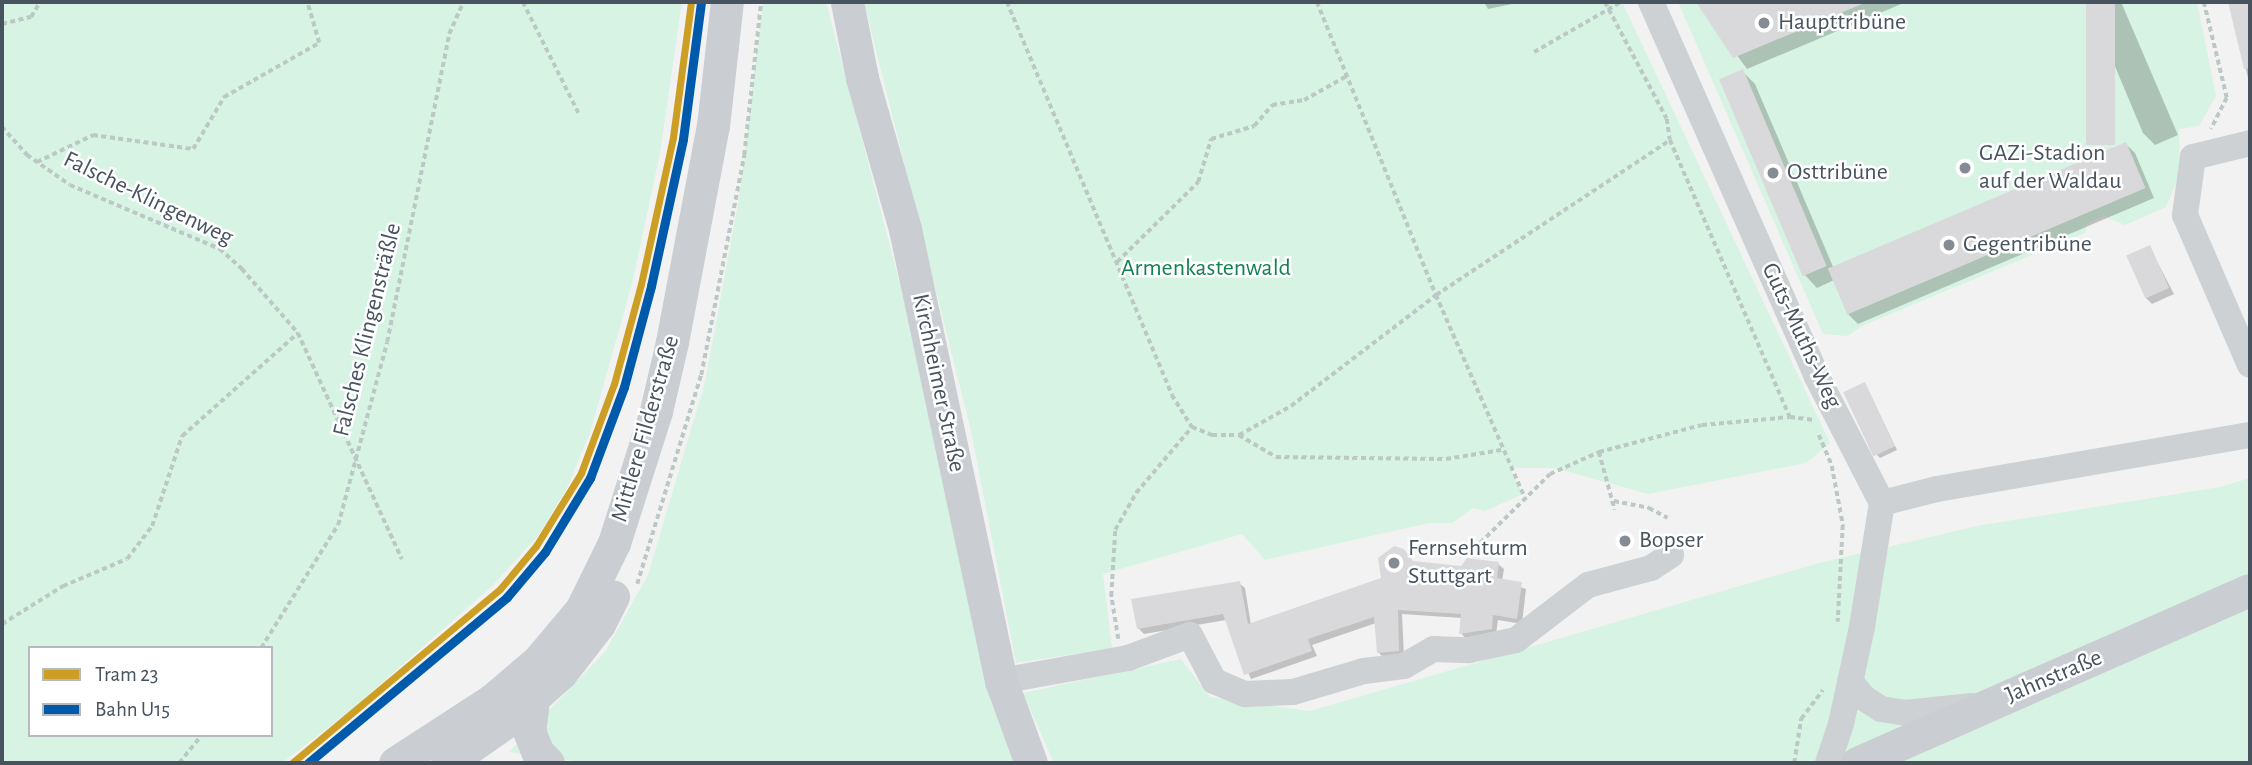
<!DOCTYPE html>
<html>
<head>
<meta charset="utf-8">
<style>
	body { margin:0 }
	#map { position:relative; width:2252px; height:765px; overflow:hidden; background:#f3f2f2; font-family:"Alegreya Sans",sans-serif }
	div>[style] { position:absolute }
	.green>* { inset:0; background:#d6f3e3 }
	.shadow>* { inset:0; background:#0003 }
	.building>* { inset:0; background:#d9d9db; transform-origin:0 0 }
	.path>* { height:3.5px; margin-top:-1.75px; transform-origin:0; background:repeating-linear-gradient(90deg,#bbc8c5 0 5px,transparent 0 8.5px) }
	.minor>* { height:26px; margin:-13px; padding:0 13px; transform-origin:13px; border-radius:13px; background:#ced1d3 }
	.major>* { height:33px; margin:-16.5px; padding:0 16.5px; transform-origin:16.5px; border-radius:16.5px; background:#cacdd1 }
	.rail-1>* { height:9px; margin:-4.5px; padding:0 4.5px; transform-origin:4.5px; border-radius:4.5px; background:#005aab }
	.tram-1>* { height:7px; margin:-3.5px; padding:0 3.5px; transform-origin:3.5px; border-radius:3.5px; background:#cc9e24 }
	.dots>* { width:19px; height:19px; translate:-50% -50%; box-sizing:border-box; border:4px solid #fff; border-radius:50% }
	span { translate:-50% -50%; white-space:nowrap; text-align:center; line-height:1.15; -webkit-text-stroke:5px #fff; paint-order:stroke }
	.poi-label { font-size:24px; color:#485360 }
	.left { translate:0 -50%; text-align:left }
	.street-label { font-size:24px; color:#485360 }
	.park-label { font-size:24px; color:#128252 }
	.frame { position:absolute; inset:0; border:4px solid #485360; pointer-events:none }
	.legend { position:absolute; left:28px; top:646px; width:245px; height:91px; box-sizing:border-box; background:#fff; border:2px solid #b6babf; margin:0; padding:9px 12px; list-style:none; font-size:21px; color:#485360 }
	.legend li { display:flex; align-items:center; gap:14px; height:35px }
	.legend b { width:35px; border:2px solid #b6babf }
</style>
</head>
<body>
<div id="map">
	<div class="green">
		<div style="clip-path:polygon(evenodd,2px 2px,682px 2px,660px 153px,633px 280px,590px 433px,566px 490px,537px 537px,491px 587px,352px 709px,282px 763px,2px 763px,2px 2px,30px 648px,271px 648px,271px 735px,30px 735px,30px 648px)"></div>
		<div style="clip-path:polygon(763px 2px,826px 2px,901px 288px,991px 703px,1016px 763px,589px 763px,509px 752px,605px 652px,648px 575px,705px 382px,738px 204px)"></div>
		<div style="clip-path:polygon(864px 2px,1622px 2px,1830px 443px,1806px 463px,1648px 494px,1555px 468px,1510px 468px,1523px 494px,1485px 511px,1473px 508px,1452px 523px,1429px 523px,1265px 560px,1242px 534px,1103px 574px,1112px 648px,1016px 663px,971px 431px)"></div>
		<div style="clip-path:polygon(1678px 2px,2197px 2px,2216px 96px,2199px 126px,2179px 129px,2180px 174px,2166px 207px,2125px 225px,2104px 216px,2087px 224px,2085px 233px,1864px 325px,1847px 336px,1823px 334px)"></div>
		<div style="clip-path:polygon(2250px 478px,2250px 763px,1054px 763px,1023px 693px,1181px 659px,1210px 697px,1310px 711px,1819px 563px,1977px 526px,2220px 487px)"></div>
	</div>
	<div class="shadow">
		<div style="clip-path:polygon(1484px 2px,1512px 2px,1512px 4px,1488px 9px)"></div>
		<div style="clip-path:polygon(1698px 2px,1906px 2px,1747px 69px)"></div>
		<div style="clip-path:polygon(2088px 2px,2121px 2px,2178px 135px,2155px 145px,2143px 133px)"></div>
		<div style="clip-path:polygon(2229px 2px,2250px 2px,2250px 86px)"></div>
		<div style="clip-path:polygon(1742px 71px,1755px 84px,1834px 269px,2126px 144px,2135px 153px,2154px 198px,1858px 324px,1849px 315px,1834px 280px,1817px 288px,1805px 275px,1721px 80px)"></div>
		<div style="clip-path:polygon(2150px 248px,2174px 294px,2152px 304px,2146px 298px)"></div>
		<div style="clip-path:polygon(1865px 384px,1897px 450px,1880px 458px,1876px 454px)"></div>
		<div style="clip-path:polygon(1414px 563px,1462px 568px,1498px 564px,1504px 569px,1502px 581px,1526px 589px,1522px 624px,1498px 620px,1496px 634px,1466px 639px,1461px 633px,1462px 618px,1402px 614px,1404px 656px,1384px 658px,1379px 653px,1376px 623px,1312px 645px,1317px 656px,1251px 679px,1226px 620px,1144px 634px,1138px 628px,1239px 583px,1245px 588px,1251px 625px,1383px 579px)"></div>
	</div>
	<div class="building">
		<div style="clip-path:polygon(1696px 2px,1867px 2px,1733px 58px)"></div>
		<div style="left:2086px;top:2px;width:29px;height:143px"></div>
		<div style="clip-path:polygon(2228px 2px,2250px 2px,2250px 68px,2244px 69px)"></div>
		<div style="left:1743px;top:69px;width:214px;height:26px;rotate:67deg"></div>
		<div style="left:2126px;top:142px;width:50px;height:324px;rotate:67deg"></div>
		<div style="left:2150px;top:245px;width:47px;height:26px;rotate:66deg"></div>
		<div style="left:1865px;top:382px;width:71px;height:24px;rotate:65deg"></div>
		<div style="clip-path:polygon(1394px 546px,1404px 549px,1413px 561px,1461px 566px,1467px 558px,1499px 562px,1497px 578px,1522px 582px,1517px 619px,1493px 615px,1492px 629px,1459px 634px,1461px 614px,1398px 610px,1399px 651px,1377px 653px,1374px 617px,1308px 639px,1312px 651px,1244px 675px,1223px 614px,1137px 629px,1131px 599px,1240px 581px,1248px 624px,1381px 578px,1378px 558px)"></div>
	</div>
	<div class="path">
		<div style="left:523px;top:2px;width:125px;rotate:63.4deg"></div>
		<div style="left:1007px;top:2px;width:426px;rotate:67.2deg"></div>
		<div style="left:1172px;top:395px;width:38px;rotate:58deg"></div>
		<div style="left:1192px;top:427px;width:22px;rotate:22deg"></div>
		<div style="left:1212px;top:435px;width:27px"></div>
		<div style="left:1239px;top:435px;width:60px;rotate:-29.1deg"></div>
		<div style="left:1291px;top:406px;width:183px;rotate:-37.4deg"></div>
		<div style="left:1436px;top:295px;width:281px;rotate:-33.5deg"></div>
		<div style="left:1317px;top:2px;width:316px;rotate:67.9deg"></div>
		<div style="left:1436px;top:295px;width:224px;rotate:66.3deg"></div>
		<div style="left:1605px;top:2px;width:132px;rotate:62.1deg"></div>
		<div style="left:1667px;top:119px;width:21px;rotate:82deg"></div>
		<div style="left:1670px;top:140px;width:302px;rotate:66.6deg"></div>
		<div style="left:2204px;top:2px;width:99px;rotate:76.5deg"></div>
		<div style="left:2227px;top:98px;width:35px;rotate:117deg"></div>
		<div style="left:2px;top:24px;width:30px;rotate:-14deg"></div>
		<div style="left:31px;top:17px;width:17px;rotate:-59deg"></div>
		<div style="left:1534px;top:52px;width:100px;rotate:-29.9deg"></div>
		<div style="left:2px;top:127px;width:38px;rotate:48deg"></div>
		<div style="left:27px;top:155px;width:52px;rotate:34.9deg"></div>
		<div style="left:70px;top:185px;width:163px;rotate:23.1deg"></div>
		<div style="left:220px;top:249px;width:30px;rotate:42deg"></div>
		<div style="left:242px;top:269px;width:85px;rotate:48.8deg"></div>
		<div style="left:298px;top:333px;width:249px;rotate:65.3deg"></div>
		<div style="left:37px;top:162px;width:62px;rotate:-25.7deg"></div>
		<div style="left:93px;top:135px;width:101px;rotate:8deg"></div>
		<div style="left:193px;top:149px;width:61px;rotate:-59.2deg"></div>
		<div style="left:224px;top:97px;width:109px;rotate:-29.6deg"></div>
		<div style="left:319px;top:43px;width:43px;rotate:-106.3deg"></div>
		<div style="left:1117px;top:262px;width:114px;rotate:-44.6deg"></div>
		<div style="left:1198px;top:182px;width:45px;rotate:-73.2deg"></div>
		<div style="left:1211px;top:139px;width:45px;rotate:-16.8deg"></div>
		<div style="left:1254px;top:126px;width:28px;rotate:-49deg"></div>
		<div style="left:1272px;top:105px;width:32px;rotate:-9deg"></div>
		<div style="left:1304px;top:100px;width:49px;rotate:-29.2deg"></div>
		<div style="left:1239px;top:435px;width:43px;rotate:30.7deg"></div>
		<div style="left:1276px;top:457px;width:170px;rotate:0.7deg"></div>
		<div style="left:1446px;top:459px;width:56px;rotate:-9.3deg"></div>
		<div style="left:1819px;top:435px;width:34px;rotate:67deg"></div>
		<div style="left:1832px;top:466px;width:60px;rotate:79.4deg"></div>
		<div style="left:1843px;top:525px;width:97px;rotate:93deg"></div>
		<div style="left:1599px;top:452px;width:60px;rotate:74.6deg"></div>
		<div style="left:1614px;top:501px;width:36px;rotate:11deg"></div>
		<div style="left:1649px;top:508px;width:21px;rotate:28deg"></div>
		<div style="left:1474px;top:558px;width:16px;rotate:-68deg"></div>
		<div style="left:1480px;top:543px;width:98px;rotate:-44.6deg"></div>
		<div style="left:1550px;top:474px;width:54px;rotate:-24.2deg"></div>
		<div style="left:1599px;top:452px;width:106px;rotate:-14.7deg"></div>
		<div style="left:1702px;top:425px;width:88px;rotate:-5.2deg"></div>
		<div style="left:1790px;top:417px;width:23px;rotate:7deg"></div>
		<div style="left:637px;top:584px;width:219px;rotate:-73deg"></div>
		<div style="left:701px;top:375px;width:224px;rotate:-78.9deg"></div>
		<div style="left:744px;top:155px;width:154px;rotate:-83.7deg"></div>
		<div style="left:2px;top:624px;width:72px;rotate:-31.9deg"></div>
		<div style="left:63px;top:586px;width:69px;rotate:-22.9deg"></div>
		<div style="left:127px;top:559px;width:41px;rotate:-52.9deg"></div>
		<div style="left:152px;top:526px;width:95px;rotate:-71.6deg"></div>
		<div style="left:182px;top:436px;width:155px;rotate:-41.6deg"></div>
		<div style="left:1118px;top:639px;width:44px;rotate:-99.2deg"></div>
		<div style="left:1111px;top:596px;width:66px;rotate:-86.5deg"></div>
		<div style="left:1115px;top:530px;width:43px;rotate:-60.4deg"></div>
		<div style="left:1136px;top:493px;width:87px;rotate:-49.7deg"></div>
		<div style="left:261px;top:648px;width:145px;rotate:-58deg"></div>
		<div style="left:338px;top:525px;width:189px;rotate:-75deg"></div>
		<div style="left:387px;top:342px;width:314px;rotate:-78.6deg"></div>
		<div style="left:449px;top:34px;width:35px;rotate:-66deg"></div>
		<div style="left:179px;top:763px;width:36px;rotate:-51deg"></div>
		<div style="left:1794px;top:763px;width:45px;rotate:-81deg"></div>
		<div style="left:1801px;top:719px;width:36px;rotate:-53deg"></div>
	</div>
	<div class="minor">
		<div style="left:1651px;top:2px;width:408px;rotate:66.1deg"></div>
		<div style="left:1816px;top:375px;width:144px;rotate:62.7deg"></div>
		<div style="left:1882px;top:503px;width:126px;rotate:99.2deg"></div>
		<div style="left:1862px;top:627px;width:99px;rotate:102.2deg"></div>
		<div style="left:1841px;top:724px;width:41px;rotate:108.4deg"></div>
		<div style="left:2250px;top:143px;width:59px;rotate:166.2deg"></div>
		<div style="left:2193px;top:157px;width:59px;rotate:97.9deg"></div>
		<div style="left:2185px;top:215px;width:163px;rotate:66.6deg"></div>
		<div style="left:1882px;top:503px;width:57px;rotate:-14.3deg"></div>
		<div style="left:1937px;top:489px;width:318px;rotate:-9.8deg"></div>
		<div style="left:1001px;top:681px;width:129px;rotate:-10.3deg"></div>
		<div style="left:1128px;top:658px;width:66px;rotate:-20.4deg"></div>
		<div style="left:1190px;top:635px;width:52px;rotate:62.4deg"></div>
		<div style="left:1214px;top:681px;width:34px;rotate:23deg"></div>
		<div style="left:1245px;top:694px;width:48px;rotate:-2.4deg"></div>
		<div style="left:1293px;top:692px;width:74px;rotate:-16.5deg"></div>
		<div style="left:1364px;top:671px;width:40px;rotate:-7.1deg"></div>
		<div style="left:1404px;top:666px;width:34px;rotate:-30deg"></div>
		<div style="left:1434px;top:649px;width:35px;rotate:2deg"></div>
		<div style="left:1469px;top:650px;width:48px;rotate:-12deg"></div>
		<div style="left:1516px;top:640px;width:91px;rotate:-37.4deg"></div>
		<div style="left:1588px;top:585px;width:65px;rotate:-15.1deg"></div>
		<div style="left:1651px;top:568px;width:24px;rotate:-33deg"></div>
		<div style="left:1850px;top:681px;width:22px;rotate:51deg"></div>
		<div style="left:1864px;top:698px;width:20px;rotate:33deg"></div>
		<div style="left:1881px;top:709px;width:24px;rotate:9deg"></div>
		<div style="left:1905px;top:713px;width:67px;rotate:-6deg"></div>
	</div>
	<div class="major">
		<div style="left:847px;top:2px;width:77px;rotate:78.8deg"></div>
		<div style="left:862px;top:78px;width:157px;rotate:74.1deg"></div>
		<div style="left:905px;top:229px;width:462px;rotate:78deg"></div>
		<div style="left:1001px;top:681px;width:87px;rotate:69.9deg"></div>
		<div style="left:533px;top:700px;width:31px;rotate:97deg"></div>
		<div style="left:529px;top:731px;width:24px;rotate:68deg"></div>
		<div style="left:538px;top:753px;width:14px;rotate:45deg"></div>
		<div style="left:395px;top:763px;width:116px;rotate:-33deg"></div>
		<div style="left:492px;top:700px;width:60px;rotate:-40.3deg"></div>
		<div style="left:538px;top:661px;width:67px;rotate:-49.9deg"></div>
		<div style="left:581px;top:610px;width:75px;rotate:-63.8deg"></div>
		<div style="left:614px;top:543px;width:139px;rotate:-72.3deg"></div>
		<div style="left:656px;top:411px;width:71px;rotate:-76.9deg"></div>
		<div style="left:672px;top:342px;width:220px;rotate:-79.3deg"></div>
		<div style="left:713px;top:126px;width:125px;rotate:-83.6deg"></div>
		<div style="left:447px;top:763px;width:73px;rotate:-35deg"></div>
		<div style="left:507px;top:721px;width:72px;rotate:-41.6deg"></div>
		<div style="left:561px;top:673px;width:62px;rotate:-52.2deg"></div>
		<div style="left:599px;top:624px;width:31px;rotate:-63deg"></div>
		<div style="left:1857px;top:763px;width:429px;rotate:-23.8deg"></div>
	</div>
	<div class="rail-1">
		<div style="left:308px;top:763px;width:259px;rotate:-39.8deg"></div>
		<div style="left:507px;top:597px;width:59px;rotate:-49.8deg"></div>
		<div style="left:545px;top:552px;width:87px;rotate:-58.7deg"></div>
		<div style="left:590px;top:478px;width:97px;rotate:-69.5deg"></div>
		<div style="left:624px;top:387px;width:105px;rotate:-75deg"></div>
		<div style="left:651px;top:286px;width:150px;rotate:-77.7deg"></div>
		<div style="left:683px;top:139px;width:137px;rotate:-82.5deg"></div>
	</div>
	<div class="tram-1">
		<div style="left:292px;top:763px;width:271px;rotate:-39.9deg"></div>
		<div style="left:500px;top:589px;width:56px;rotate:-50.1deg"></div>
		<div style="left:536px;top:546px;width:86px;rotate:-58.3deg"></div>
		<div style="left:581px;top:473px;width:95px;rotate:-69.7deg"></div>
		<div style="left:614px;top:384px;width:104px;rotate:-74.9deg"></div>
		<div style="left:641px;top:284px;width:150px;rotate:-77.7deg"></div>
		<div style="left:673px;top:137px;width:136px;rotate:-82.4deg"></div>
	</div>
	<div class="dots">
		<div style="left:1764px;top:23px;background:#848b93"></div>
		<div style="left:1965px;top:168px;background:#848b93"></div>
		<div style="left:1773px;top:173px;background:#848b93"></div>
		<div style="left:1949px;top:245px;background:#848b93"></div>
		<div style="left:1625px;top:541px;background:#848b93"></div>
		<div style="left:1394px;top:563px;background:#848b93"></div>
	</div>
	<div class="poi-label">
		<span class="left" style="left:1778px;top:23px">Haupttribüne</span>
		<span class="left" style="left:1979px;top:168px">GAZi-Stadion<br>auf der Waldau</span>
		<span class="left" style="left:1787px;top:173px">Osttribüne</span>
		<span class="left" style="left:1963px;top:245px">Gegentribüne</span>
		<span class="left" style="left:1639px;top:541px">Bopser</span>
		<span class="left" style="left:1408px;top:563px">Fernsehturm<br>Stuttgart</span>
	</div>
	<div class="street-label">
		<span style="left:148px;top:199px;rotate:26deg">Falsche-Klingenweg</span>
		<span style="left:368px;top:330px;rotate:-76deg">Falsches Klingensträßle</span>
		<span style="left:1801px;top:336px;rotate:65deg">Guts-Muths-Weg</span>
		<span style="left:938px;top:383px;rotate:78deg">Kirchheimer Straße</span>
		<span style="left:646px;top:429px;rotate:-74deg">Mittlere Filderstraße</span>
		<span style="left:2054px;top:677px;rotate:-23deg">Jahnstraße</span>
	</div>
	<div class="park-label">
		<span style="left:1206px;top:269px">Armenkastenwald</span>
	</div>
	<div class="frame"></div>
	<ul class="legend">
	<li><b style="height:9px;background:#cc9e24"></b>Tram 23</li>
	<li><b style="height:9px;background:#005aab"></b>Bahn U15</li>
	</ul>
</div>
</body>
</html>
